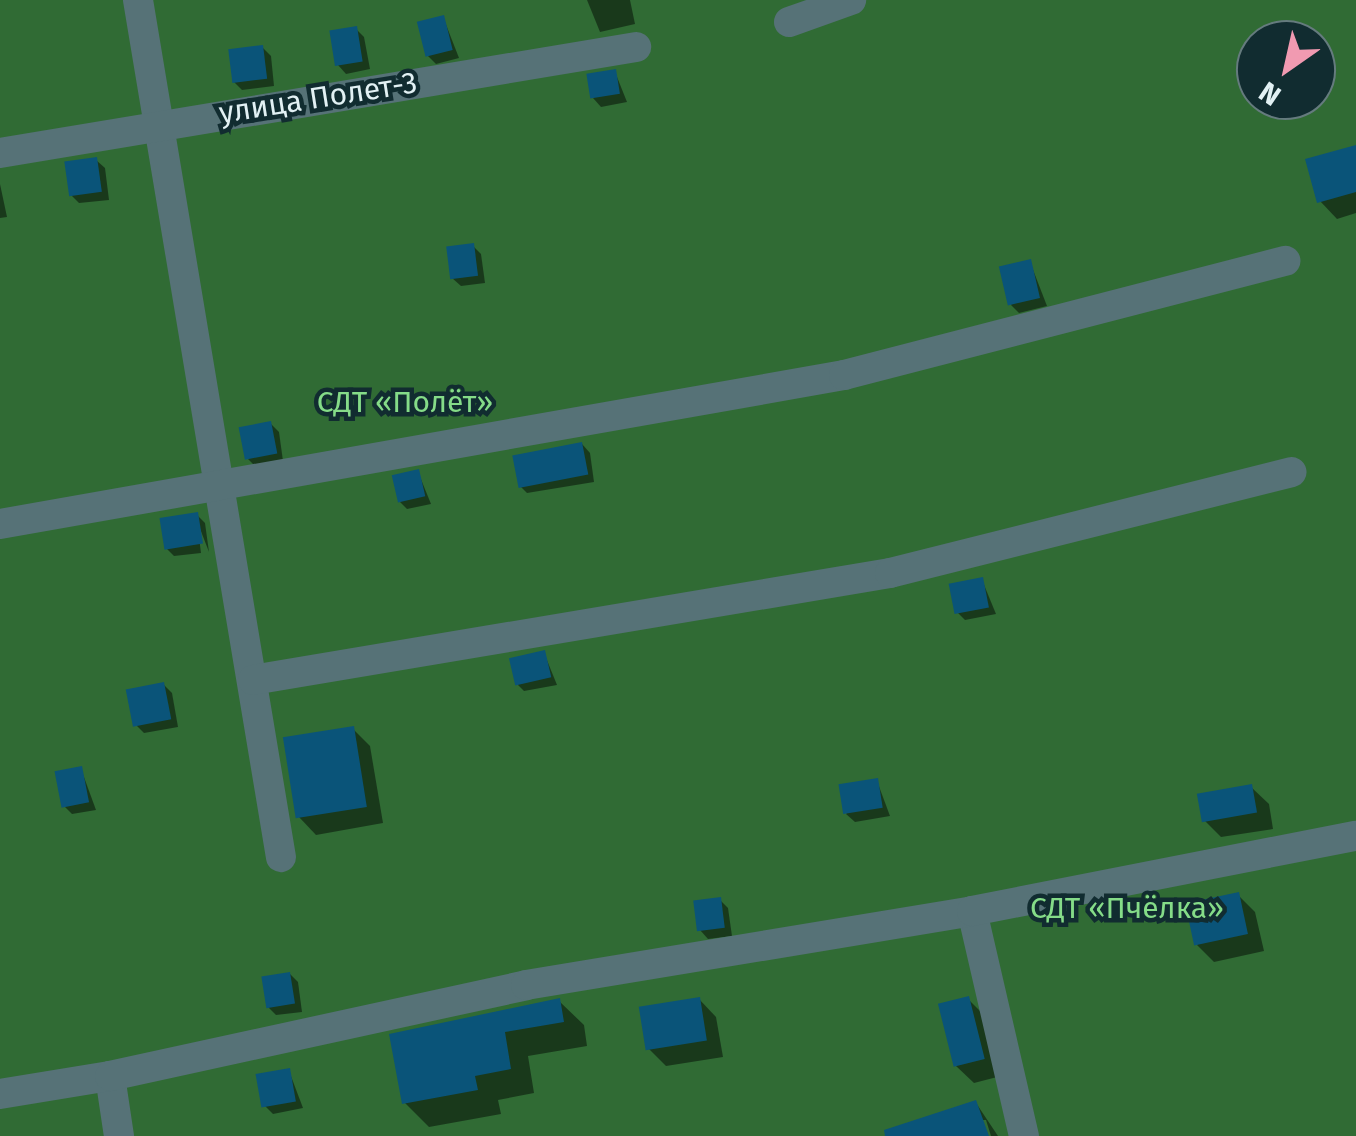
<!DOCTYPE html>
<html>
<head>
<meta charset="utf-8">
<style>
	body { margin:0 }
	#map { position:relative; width:1356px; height:1136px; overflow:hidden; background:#1c373a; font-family:"Fira Sans",sans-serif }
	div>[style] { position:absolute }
	.green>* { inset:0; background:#306b34 }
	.shadow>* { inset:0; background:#0007 }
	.building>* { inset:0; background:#0a5479; transform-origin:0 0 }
	.minor>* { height:30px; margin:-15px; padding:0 15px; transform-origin:15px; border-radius:15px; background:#567277 }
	span { translate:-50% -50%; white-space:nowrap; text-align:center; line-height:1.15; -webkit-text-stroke:9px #112c30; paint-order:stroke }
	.street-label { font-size:30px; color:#e2f1f4 }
	.park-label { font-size:30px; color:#85dc88 }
	.north { position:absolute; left:1236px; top:20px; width:100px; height:100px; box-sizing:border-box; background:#112c30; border:2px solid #657b7e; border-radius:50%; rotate:214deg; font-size:28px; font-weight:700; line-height:40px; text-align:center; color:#e2f1f4 }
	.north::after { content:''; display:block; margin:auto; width:35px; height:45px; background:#f19ab1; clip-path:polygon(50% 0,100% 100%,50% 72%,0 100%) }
</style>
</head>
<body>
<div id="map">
	<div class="green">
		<div style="clip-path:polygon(evenodd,0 0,1356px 0,1356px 1136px,0 1136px,0 0,1256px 40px,1316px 40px,1316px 100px,1256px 100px,1256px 40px)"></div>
	</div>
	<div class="shadow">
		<div style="clip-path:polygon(587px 0,630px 0,635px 24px,600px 32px)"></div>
		<div style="clip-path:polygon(443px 17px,459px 58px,436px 64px,428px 56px)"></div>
		<div style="clip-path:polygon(356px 29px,364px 37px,370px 69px,346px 74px,338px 65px)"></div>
		<div style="clip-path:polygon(263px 48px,271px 56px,274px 86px,242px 90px,234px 82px)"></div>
		<div style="clip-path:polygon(615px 72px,627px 102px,601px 107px,593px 98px)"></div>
		<div style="clip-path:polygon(1356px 149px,1356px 213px,1337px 219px,1320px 201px)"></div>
		<div style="clip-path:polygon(96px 160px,105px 168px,109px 200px,79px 203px,71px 195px)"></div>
		<div style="clip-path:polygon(0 184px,7px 217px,0 218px)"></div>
		<div style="clip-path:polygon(473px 246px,481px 254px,485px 283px,461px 286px,452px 278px)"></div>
		<div style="clip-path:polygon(1030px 262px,1047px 306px,1019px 313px,1011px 305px)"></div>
		<div style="clip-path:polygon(271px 424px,279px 432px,283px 461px,254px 465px,246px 457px)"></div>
		<div style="clip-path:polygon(582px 444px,590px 453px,594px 482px,527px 493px,519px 485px)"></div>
		<div style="clip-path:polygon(418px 472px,431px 504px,407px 509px,399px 501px)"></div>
		<div style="clip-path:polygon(197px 515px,205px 523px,209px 552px,197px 521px,201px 553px,174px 556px,166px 548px)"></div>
		<div style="clip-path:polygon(982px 580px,996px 614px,965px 620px,957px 612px)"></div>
		<div style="clip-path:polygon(544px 653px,557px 685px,524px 691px,516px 683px)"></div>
		<div style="clip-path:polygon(164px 685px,172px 693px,178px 727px,144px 733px,136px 725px)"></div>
		<div style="clip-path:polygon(353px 729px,370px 746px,383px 823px,316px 835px,299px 817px)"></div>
		<div style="clip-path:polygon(81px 769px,96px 810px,72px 814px,64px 806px)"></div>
		<div style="clip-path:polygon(877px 781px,890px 816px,855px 822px,846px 814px)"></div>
		<div style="clip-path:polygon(1251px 787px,1269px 804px,1273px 829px,1221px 837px,1204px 820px)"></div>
		<div style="clip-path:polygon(1238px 895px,1255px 912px,1264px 951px,1214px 962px,1197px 945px)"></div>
		<div style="clip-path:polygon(720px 900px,728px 908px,732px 936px,708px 939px,700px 930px)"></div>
		<div style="clip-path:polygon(290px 974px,298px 982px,302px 1012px,276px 1015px,268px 1007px)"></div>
		<div style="clip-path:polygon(699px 999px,716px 1017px,723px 1057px,666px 1066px,649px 1049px)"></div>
		<div style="clip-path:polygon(968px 999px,985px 1016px,1001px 1076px,974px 1083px,956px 1066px)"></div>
		<div style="clip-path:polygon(559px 1001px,584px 1025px,587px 1046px,528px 1056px,534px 1093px,498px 1100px,501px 1114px,429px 1127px,405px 1103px,392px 1036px)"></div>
		<div style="clip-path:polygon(289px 1071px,303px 1108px,273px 1114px,265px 1106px)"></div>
		<div style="clip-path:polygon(976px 1103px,998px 1136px,991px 1136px,986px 1120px,980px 1120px,986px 1136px,939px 1136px)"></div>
	</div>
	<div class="building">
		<div style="left:444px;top:15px;width:36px;height:28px;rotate:76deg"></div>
		<div style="left:357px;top:26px;width:36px;height:28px;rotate:81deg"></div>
		<div style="left:263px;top:45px;width:34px;height:35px;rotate:83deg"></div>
		<div style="left:616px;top:69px;width:25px;height:30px;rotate:81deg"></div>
		<div style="clip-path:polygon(1356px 145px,1356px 192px,1317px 203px,1305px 159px)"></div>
		<div style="left:97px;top:157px;width:35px;height:33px;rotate:82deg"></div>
		<div style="left:474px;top:243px;width:33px;height:28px;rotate:83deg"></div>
		<div style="left:1031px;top:259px;width:40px;height:33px;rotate:77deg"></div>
		<div style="left:271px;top:421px;width:33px;height:33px;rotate:79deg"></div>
		<div style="left:582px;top:442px;width:33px;height:71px;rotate:79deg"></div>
		<div style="left:419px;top:469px;width:28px;height:28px;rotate:77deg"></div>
		<div style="left:198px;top:512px;width:32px;height:39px;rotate:81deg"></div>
		<div style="left:983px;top:577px;width:31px;height:35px;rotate:79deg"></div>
		<div style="left:545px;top:650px;width:28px;height:37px;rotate:77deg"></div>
		<div style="left:164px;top:682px;width:38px;height:39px;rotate:79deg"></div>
		<div style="left:354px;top:726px;width:82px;height:72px;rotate:81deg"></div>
		<div style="left:82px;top:766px;width:37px;height:28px;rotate:79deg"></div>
		<div style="left:878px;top:778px;width:30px;height:40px;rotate:81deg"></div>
		<div style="left:1252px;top:784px;width:29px;height:56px;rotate:80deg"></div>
		<div style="left:1239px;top:892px;width:43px;height:55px;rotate:78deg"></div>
		<div style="left:721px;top:897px;width:31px;height:28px;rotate:83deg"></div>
		<div style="left:290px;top:972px;width:32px;height:29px;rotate:81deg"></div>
		<div style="left:969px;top:996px;width:65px;height:32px;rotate:76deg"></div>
		<div style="left:700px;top:997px;width:44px;height:62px;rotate:81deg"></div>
		<div style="clip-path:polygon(560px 998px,564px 1022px,505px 1032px,511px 1069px,475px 1076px,478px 1090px,402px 1104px,389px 1034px)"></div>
		<div style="left:290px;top:1068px;width:34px;height:35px;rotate:80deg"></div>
		<div style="clip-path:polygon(976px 1100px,989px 1136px,885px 1136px,884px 1130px)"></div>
	</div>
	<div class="minor">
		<div style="left:138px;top:0;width:869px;rotate:80.53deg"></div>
		<div style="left:789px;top:22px;width:66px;rotate:-19.5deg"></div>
		<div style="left:0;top:153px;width:645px;rotate:-9.46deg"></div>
		<div style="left:0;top:524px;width:857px;rotate:-10.01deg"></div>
		<div style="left:844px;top:375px;width:456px;rotate:-14.5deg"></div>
		<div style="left:253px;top:680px;width:646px;rotate:-9.54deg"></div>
		<div style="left:890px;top:573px;width:414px;rotate:-14.1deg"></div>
		<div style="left:972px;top:911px;width:231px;rotate:77deg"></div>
		<div style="left:110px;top:1076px;width:61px;rotate:81.5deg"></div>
		<div style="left:0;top:1094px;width:111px;rotate:-9.3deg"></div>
		<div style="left:110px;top:1076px;width:426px;rotate:-12.3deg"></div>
		<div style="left:526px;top:985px;width:452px;rotate:-9.4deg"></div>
		<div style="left:972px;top:911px;width:391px;rotate:-11.1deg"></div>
	</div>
	<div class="street-label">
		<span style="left:318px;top:98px;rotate:-9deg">улица Полет-3</span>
	</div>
	<div class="park-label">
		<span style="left:405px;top:402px">СДТ «Полёт»</span>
		<span style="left:1127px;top:908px">СДТ «Пчёлка»</span>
	</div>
	<div class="north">N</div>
</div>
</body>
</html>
